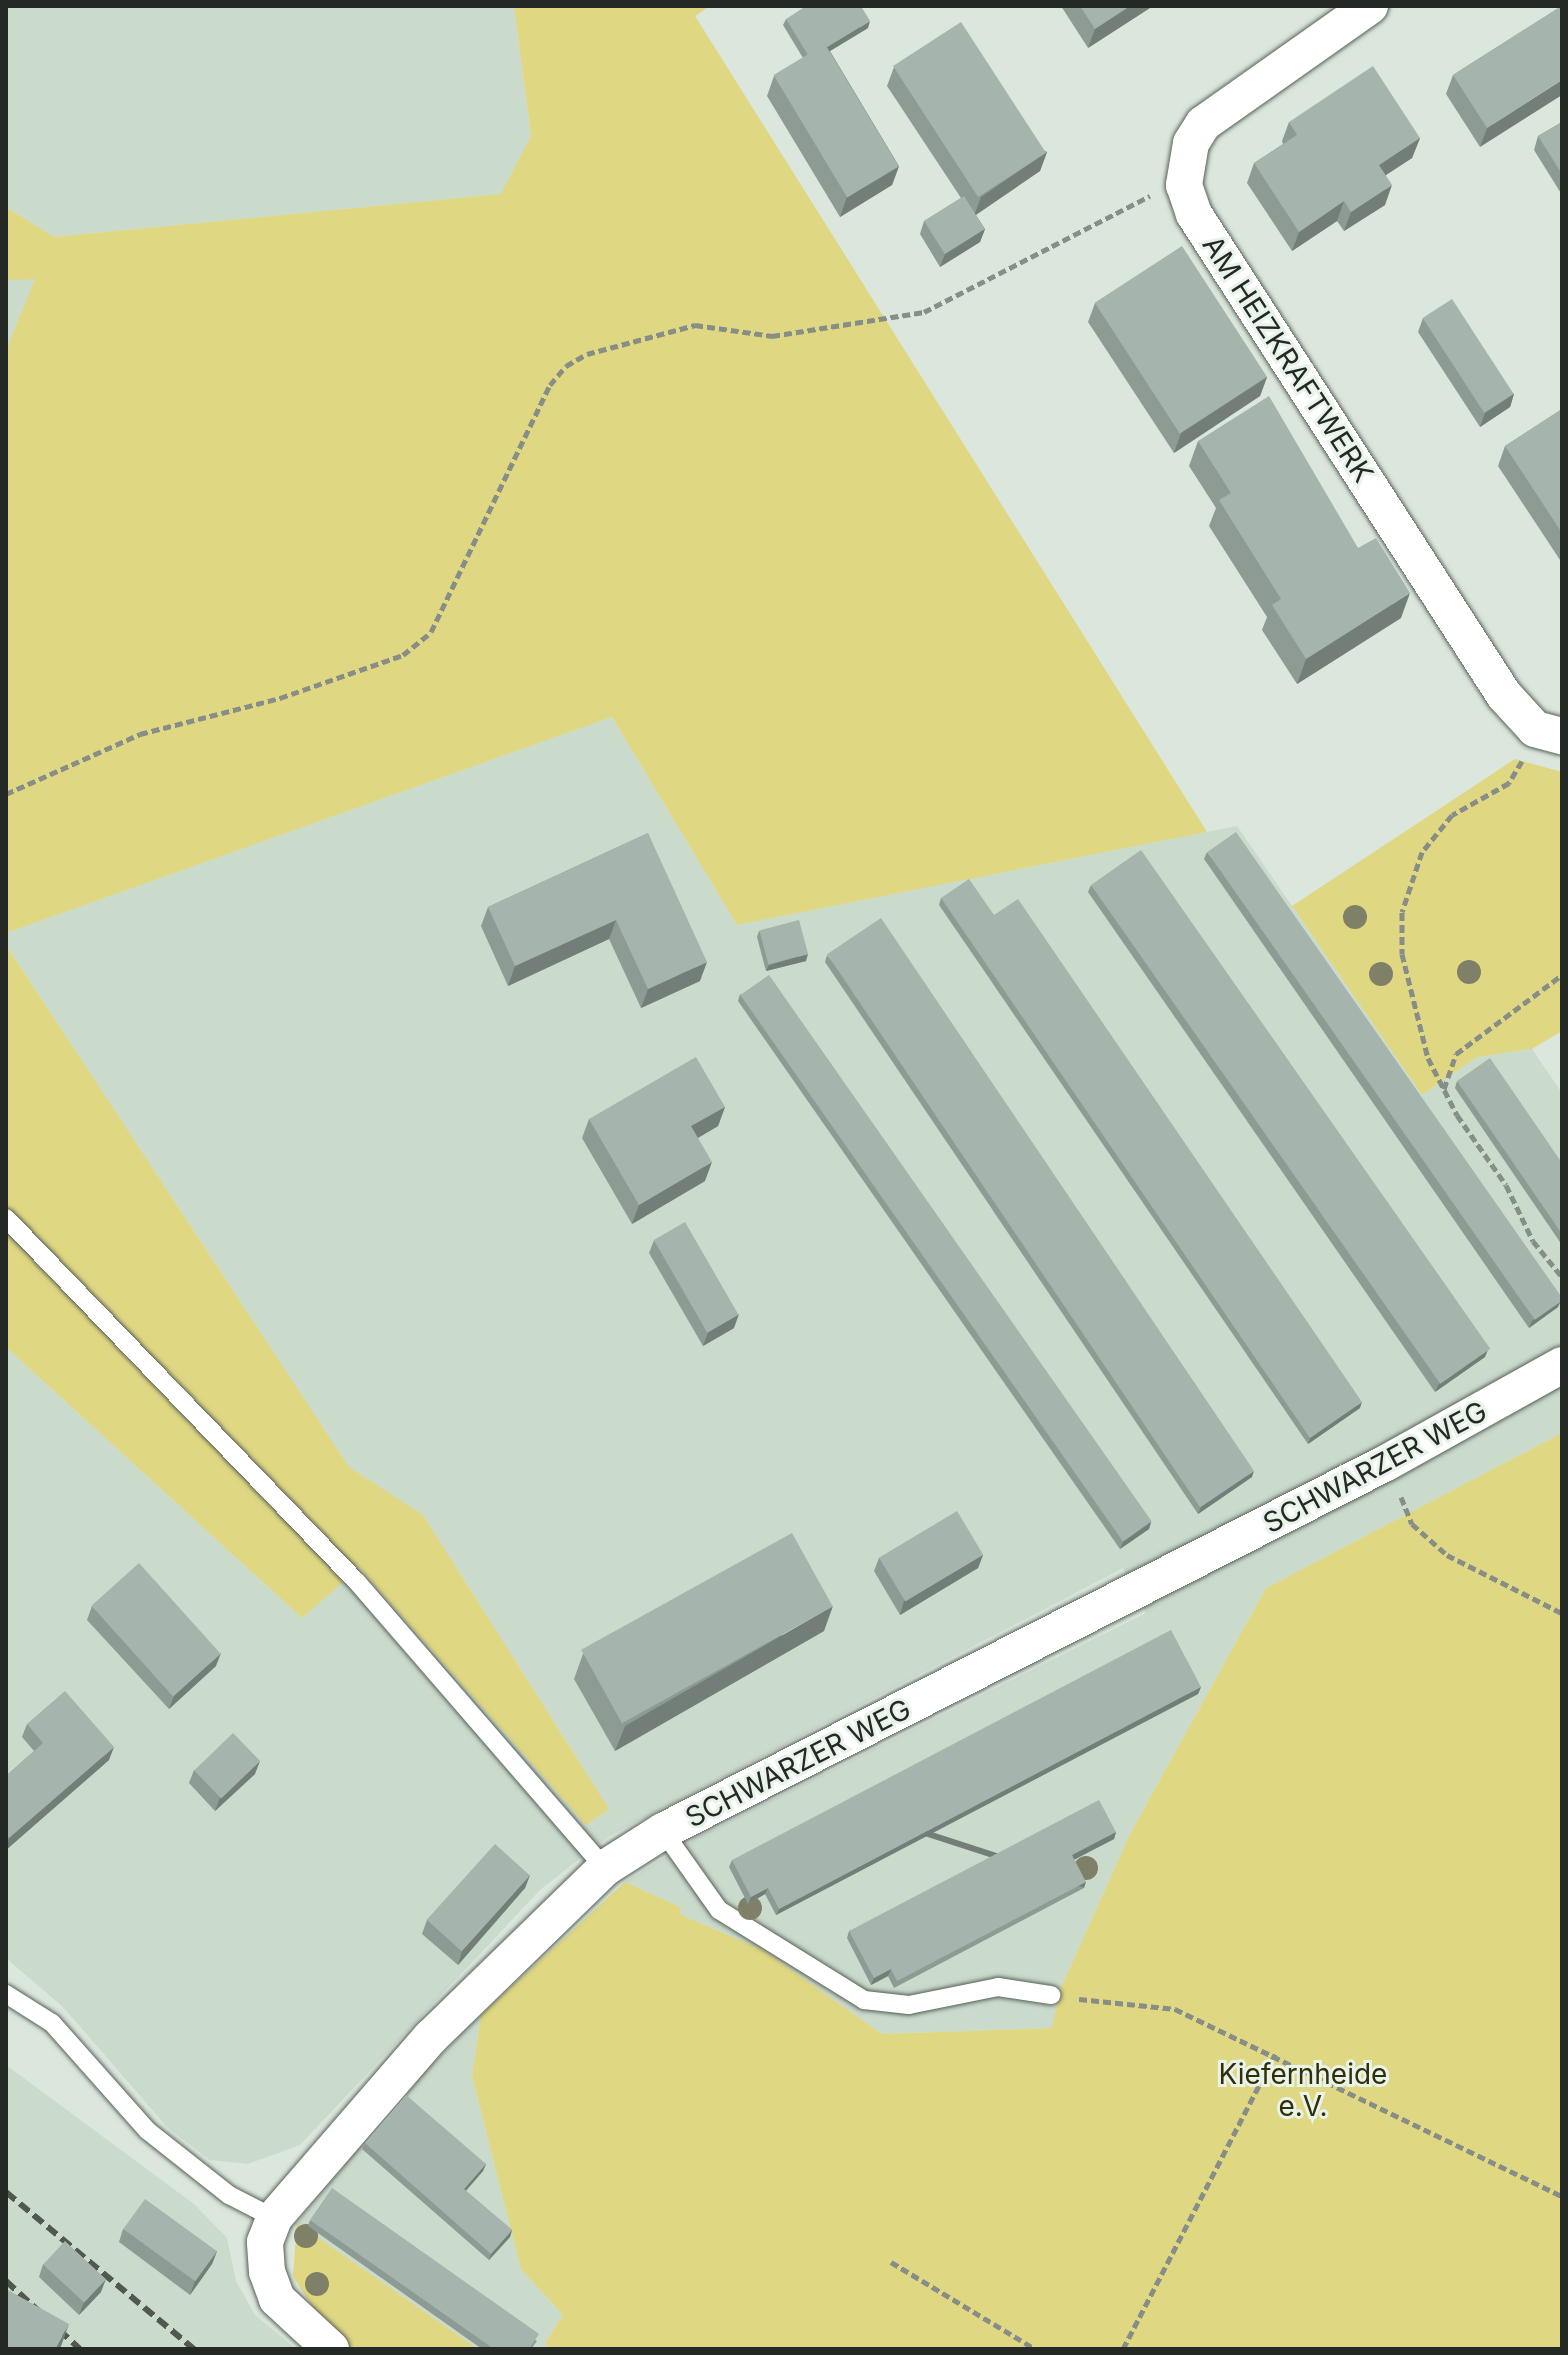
<!DOCTYPE html>
<html>
<head>
<meta charset="utf-8">
<style>
	body { margin:0 }
	#map { position:relative; width:1568px; height:2355px; overflow:hidden; background:#dbe7dc; font-family:Inter,sans-serif }
	div>[style] { position:absolute }
	.built>* { inset:0; background:#cadacb }
	.green>* { inset:0; background:#dfd782 }
	.path>* { height:5px; margin-top:-2.5px; transform-origin:0; background:repeating-linear-gradient(90deg,#868e87 0 8px,transparent 0 12px) }
	.roads { filter:drop-shadow(0 0 2px #576158) drop-shadow(0 0 2px #576158) }
	.service>* { height:18px; margin:-9px; padding:0 9px; transform-origin:9px; border-radius:9px; background:#fff }
	.minor>* { height:36px; margin:-18px; padding:0 18px; transform-origin:18px; border-radius:18px; background:#fff }
	.rail>* { height:6px; margin-top:-3px; transform-origin:0; background:repeating-linear-gradient(90deg,#515751 0 12px,transparent 0 18px) }
	.trees>* { width:24px; height:24px; margin:-12px; border-radius:50%; background:#7e8167 }
	.wall>* { inset:0; background:#8e9b95 }
	.shaded-wall>* { inset:0; background:#747e79; transform-origin:0 0 }
	.building>* { inset:0; background:#a5b4ad; transform-origin:0 0 }
	span { translate:-50% -50%; white-space:nowrap; text-align:center; line-height:1.15; -webkit-text-stroke:6px #e8f4e9; paint-order:stroke }
	.street-label { font-size:28px; color:#252925 }
	.park-label { font-size:28px; color:#322e07 }
	.frame { position:absolute; inset:0; border:8px solid #252925; pointer-events:none }
</style>
</head>
<body>
<div id="map">
	<div class="built">
		<div style="clip-path:polygon(6px 6px,514px 6px,531px 137px,502px 194px,54px 237px,6px 207px)"></div>
		<div style="clip-path:polygon(35px 278px,35px 279px,6px 350px,6px 280px)"></div>
		<div style="clip-path:polygon(612px 717px,737px 925px,1237px 826px,1422px 1095px,1477px 1057px,1532px 1049px,1562px 1093px,1562px 1433px,1266px 1588px,1131px 1832px,1060px 1990px,1053px 2028px,882px 2034px,763px 1950px,681px 1915px,680px 1907px,625px 1882px,696px 1838px,1146px 1613px,1123px 1568px,608px 1837px,541px 1889px,300px 2145px,248px 2164px,210px 2160px,168px 2128px,63px 2007px,6px 1958px,6px 1347px,302px 1618px,358px 1568px,586px 1825px,609px 1809px,423px 1515px,349px 1467px,6px 945px,6px 933px)"></div>
		<div style="clip-path:polygon(481px 2015px,472px 2076px,521px 2269px,563px 2315px,546px 2341px,547px 2349px,478px 2349px,297px 2223px,402px 2095px)"></div>
		<div style="clip-path:polygon(6px 2065px,194px 2204px,227px 2238px,236px 2281px,255px 2315px,296px 2349px,6px 2349px)"></div>
	</div>
	<div class="green">
		<div style="clip-path:polygon(514px 6px,710px 6px,695px 16px,1207px 832px,737px 925px,612px 717px,6px 933px,6px 350px,35px 279px,6px 280px,6px 207px,54px 237px,501px 194px,531px 136px)"></div>
		<div style="clip-path:polygon(1515px 759px,1562px 772px,1562px 1031px,1532px 1049px,1477px 1057px,1422px 1095px,1292px 906px)"></div>
		<div style="clip-path:polygon(6px 945px,349px 1467px,423px 1515px,609px 1809px,586px 1825px,359px 1568px,302px 1618px,6px 1347px)"></div>
		<div style="clip-path:polygon(1562px 1433px,1562px 2349px,547px 2349px,546px 2341px,563px 2315px,521px 2269px,472px 2076px,481px 2015px,625px 1882px,680px 1907px,681px 1915px,763px 1950px,882px 2034px,1052px 2028px,1060px 1990px,1131px 1832px,1266px 1588px)"></div>
		<div style="clip-path:polygon(297px 2223px,478px 2349px,350px 2349px,330px 2336px,293px 2276px)"></div>
	</div>
	<div class="path">
		<div style="left:1522px;top:761px;width:26px;rotate:121deg"></div>
		<div style="left:1509px;top:783px;width:65px;rotate:150.7deg"></div>
		<div style="left:1452px;top:815px;width:48px;rotate:129deg"></div>
		<div style="left:1422px;top:852px;width:63px;rotate:108.4deg"></div>
		<div style="left:1402px;top:912px;width:42px;rotate:90deg"></div>
		<div style="left:1402px;top:954px;width:107px;rotate:76deg"></div>
		<div style="left:1428px;top:1058px;width:64px;rotate:63deg"></div>
		<div style="left:1457px;top:1115px;width:85px;rotate:55deg"></div>
		<div style="left:1506px;top:1185px;width:62px;rotate:64.3deg"></div>
		<div style="left:1533px;top:1241px;width:46px;rotate:51.1deg"></div>
		<div style="left:6px;top:794px;width:147px;rotate:-24.1deg"></div>
		<div style="left:140px;top:734px;width:145px;rotate:-14.4deg"></div>
		<div style="left:280px;top:698px;width:130px;rotate:-19.3deg"></div>
		<div style="left:403px;top:655px;width:36px;rotate:-39deg"></div>
		<div style="left:431px;top:632px;width:274px;rotate:-64.3deg"></div>
		<div style="left:550px;top:385px;width:25px;rotate:-50deg"></div>
		<div style="left:566px;top:366px;width:24px;rotate:-30deg"></div>
		<div style="left:587px;top:354px;width:112px;rotate:-15deg"></div>
		<div style="left:695px;top:325px;width:78px;rotate:8.1deg"></div>
		<div style="left:772px;top:336px;width:154px;rotate:-9deg"></div>
		<div style="left:924px;top:312px;width:254px;rotate:-27.2deg"></div>
		<div style="left:1444px;top:1089px;width:37px;rotate:-71deg"></div>
		<div style="left:1456px;top:1054px;width:132px;rotate:-36.7deg"></div>
		<div style="left:1401px;top:1497px;width:29px;rotate:68deg"></div>
		<div style="left:1412px;top:1524px;width:47px;rotate:41.5deg"></div>
		<div style="left:1447px;top:1555px;width:129px;rotate:26.8deg"></div>
		<div style="left:1079px;top:1999px;width:97px;rotate:5.9deg"></div>
		<div style="left:1175px;top:2009px;width:430px;rotate:25.8deg"></div>
		<div style="left:891px;top:2262px;width:168px;rotate:31.1deg"></div>
		<div style="left:1123px;top:2349px;width:333px;rotate:-62.7deg"></div>
	</div>
	<div class="roads">
		<div class="service">
			<div style="left:6px;top:1218px;width:506px;rotate:46.04deg"></div>
			<div style="left:357px;top:1582px;width:379px;rotate:49.1deg"></div>
			<div style="left:663px;top:1831px;width:97px;rotate:54.7deg"></div>
			<div style="left:719px;top:1910px;width:171px;rotate:31.8deg"></div>
			<div style="left:864px;top:2000px;width:45px;rotate:6.3deg"></div>
			<div style="left:909px;top:2005px;width:91px;rotate:-11.4deg"></div>
			<div style="left:998px;top:1987px;width:54px;rotate:8.6deg"></div>
			<div style="left:6px;top:1994px;width:54px;rotate:32.2deg"></div>
			<div style="left:52px;top:2023px;width:144px;rotate:48.4deg"></div>
			<div style="left:148px;top:2131px;width:103px;rotate:38.3deg"></div>
			<div style="left:229px;top:2195px;width:51px;rotate:27.1deg"></div>
		</div>
		<div class="minor">
			<div style="left:1370px;top:6px;width:204px;rotate:144.8deg"></div>
			<div style="left:1203px;top:124px;width:22px;rotate:122deg"></div>
			<div style="left:1191px;top:143px;width:43px;rotate:99.5deg"></div>
			<div style="left:1184px;top:185px;width:31px;rotate:71deg"></div>
			<div style="left:1194px;top:214px;width:572px;rotate:57.2deg"></div>
			<div style="left:1504px;top:695px;width:46px;rotate:47.6deg"></div>
			<div style="left:1535px;top:729px;width:28px;rotate:15deg"></div>
			<div style="left:331px;top:2349px;width:74px;rotate:-137.2deg"></div>
			<div style="left:277px;top:2299px;width:29px;rotate:-110deg"></div>
			<div style="left:267px;top:2272px;width:30px;rotate:-94deg"></div>
			<div style="left:265px;top:2242px;width:26px;rotate:-69deg"></div>
			<div style="left:274px;top:2218px;width:240px;rotate:-49.1deg"></div>
			<div style="left:431px;top:2037px;width:243px;rotate:-44.2deg"></div>
			<div style="left:605px;top:1868px;width:69px;rotate:-32.5deg"></div>
			<div style="left:663px;top:1831px;width:811px;rotate:-26.98deg"></div>
			<div style="left:1386px;top:1463px;width:201px;rotate:-29.1deg"></div>
		</div>
	</div>
	<div class="rail">
		<div style="left:6px;top:2192px;width:245px;rotate:39.9deg"></div>
		<div style="left:6px;top:2281px;width:100px;rotate:42.6deg"></div>
	</div>
	<div class="trees">
		<div style="left:1355px;top:917px"></div>
		<div style="left:1469px;top:972px"></div>
		<div style="left:1381px;top:974px"></div>
		<div style="left:1086px;top:1868px"></div>
		<div style="left:750px;top:1908px"></div>
		<div style="left:306px;top:2236px"></div>
		<div style="left:317px;top:2284px"></div>
	</div>
	<div class="wall">
		<div style="clip-path:polygon(1061px 6px,1153px 6px,1088px 48px)"></div>
		<div style="clip-path:polygon(1560px 7px,1480px 147px,1446px 94px,1453px 75px)"></div>
		<div style="clip-path:polygon(786px 19px,868px 28px,830px 51px,899px 166px,892px 185px,840px 217px,767px 96px,774px 76px,803px 58px,783px 25px)"></div>
		<div style="clip-path:polygon(894px 67px,1047px 152px,1040px 171px,976px 215px,985px 229px,980px 242px,940px 267px,920px 234px,924px 221px,961px 198px,887px 86px)"></div>
		<div style="clip-path:polygon(1289px 122px,1420px 138px,1412px 158px,1386px 175px,1385px 205px,1344px 231px,1337px 221px,1292px 251px,1247px 183px,1254px 163px,1283px 144px,1282px 141px)"></div>
		<div style="clip-path:polygon(1562px 122px,1562px 195px,1534px 150px,1538px 136px)"></div>
		<div style="clip-path:polygon(1095px 303px,1267px 377px,1260px 396px,1174px 453px,1088px 322px)"></div>
		<div style="clip-path:polygon(1423px 318px,1514px 394px,1510px 407px,1480px 427px,1418px 332px)"></div>
		<div style="clip-path:polygon(1562px 409px,1562px 563px,1498px 466px,1505px 446px)"></div>
		<div style="clip-path:polygon(1198px 441px,1358px 548px,1401px 618px,1297px 684px,1262px 630px,1267px 617px,1209px 526px,1216px 508px,1189px 466px)"></div>
		<div style="clip-path:polygon(648px 833px,700px 981px,641px 1008px,609px 939px,508px 986px,481px 926px,488px 907px)"></div>
		<div style="clip-path:polygon(1207px 852px,1558px 1307px,1529px 1328px,1204px 859px)"></div>
		<div style="clip-path:polygon(1091px 885px,1485px 1357px,1435px 1392px,1088px 892px)"></div>
		<div style="clip-path:polygon(941px 898px,994px 915px,1360px 1408px,1308px 1444px,939px 905px)"></div>
		<div style="clip-path:polygon(759px 931px,806px 961px,766px 971px,757px 937px)"></div>
		<div style="clip-path:polygon(827px 955px,1252px 1477px,1198px 1514px,825px 962px)"></div>
		<div style="clip-path:polygon(740px 994px,1151px 1522px,1149px 1529px,1120px 1549px,738px 1001px)"></div>
		<div style="clip-path:polygon(1457px 1081px,1562px 1163px,1562px 1245px,1455px 1088px)"></div>
		<div style="clip-path:polygon(725px 1107px,718px 1126px,698px 1138px,705px 1181px,632px 1224px,582px 1138px,589px 1119px)"></div>
		<div style="clip-path:polygon(654px 1240px,734px 1328px,703px 1346px,649px 1253px)"></div>
		<div style="clip-path:polygon(983px 1555px,978px 1568px,900px 1615px,874px 1571px,879px 1558px)"></div>
		<div style="clip-path:polygon(92px 1606px,216px 1666px,169px 1709px,87px 1620px)"></div>
		<div style="clip-path:polygon(824px 1631px,615px 1751px,574px 1679px,583px 1654px)"></div>
		<div style="clip-path:polygon(1201px 1687px,1198px 1694px,776px 1915px,765px 1894px,748px 1904px,729px 1867px,732px 1860px)"></div>
		<div style="clip-path:polygon(27px 1724px,109px 1760px,6px 1850px,6px 1776px,34px 1751px,22px 1737px)"></div>
		<div style="clip-path:polygon(194px 1770px,255px 1774px,215px 1811px,189px 1783px)"></div>
		<div style="clip-path:polygon(1116px 1832px,1114px 1839px,1074px 1859px,1084px 1888px,894px 1988px,888px 1976px,871px 1985px,847px 1938px,849px 1931px)"></div>
		<div style="clip-path:polygon(530px 1875px,525px 1888px,458px 1965px,422px 1934px,427px 1920px)"></div>
		<div style="clip-path:polygon(365px 2143px,486px 2164px,483px 2171px,466px 2191px,512px 2230px,510px 2237px,489px 2260px,362px 2149px)"></div>
		<div style="clip-path:polygon(310px 2220px,537px 2341px,531px 2349px,482px 2349px,308px 2226px)"></div>
		<div style="clip-path:polygon(123px 2229px,217px 2251px,212px 2264px,190px 2295px,119px 2242px)"></div>
		<div style="clip-path:polygon(43px 2264px,101px 2292px,79px 2315px,39px 2277px)"></div>
	</div>
	<div class="shaded-wall">
		<div style="clip-path:polygon(1130px 6px,1153px 6px,1088px 48px,1095px 29px)"></div>
		<div style="clip-path:polygon(870px 21px,868px 28px,807px 65px,810px 58px)"></div>
		<div style="clip-path:polygon(1562px 80px,1562px 95px,1480px 147px,1487px 128px)"></div>
		<div style="clip-path:polygon(1420px 138px,1412px 158px,1372px 184px,1379px 165px)"></div>
		<div style="clip-path:polygon(1047px 152px,1040px 171px,974px 216px,981px 197px)"></div>
		<div style="clip-path:polygon(899px 166px,892px 185px,840px 217px,847px 197px)"></div>
		<div style="clip-path:polygon(1392px 185px,1385px 205px,1344px 231px,1351px 212px)"></div>
		<div style="clip-path:polygon(1344px 201px,1337px 221px,1292px 251px,1299px 232px)"></div>
		<div style="clip-path:polygon(985px 229px,980px 242px,940px 267px,945px 254px)"></div>
		<div style="clip-path:polygon(1267px 377px,1260px 396px,1174px 453px,1181px 433px)"></div>
		<div style="clip-path:polygon(1514px 394px,1510px 407px,1480px 427px,1485px 413px)"></div>
		<div style="clip-path:polygon(1410px 593px,1401px 618px,1297px 684px,1306px 659px)"></div>
		<div style="clip-path:polygon(616px 920px,609px 939px,508px 986px,515px 966px)"></div>
		<div style="clip-path:polygon(808px 954px,806px 961px,766px 971px,769px 965px)"></div>
		<div style="clip-path:polygon(707px 962px,700px 981px,641px 1008px,648px 989px)"></div>
		<div style="clip-path:polygon(725px 1107px,718px 1126px,684px 1146px,691px 1126px)"></div>
		<div style="clip-path:polygon(712px 1162px,705px 1181px,632px 1224px,639px 1205px)"></div>
		<div style="clip-path:polygon(1561px 1301px,1558px 1307px,1529px 1328px,1532px 1321px)"></div>
		<div style="clip-path:polygon(739px 1314px,734px 1328px,703px 1346px,708px 1332px)"></div>
		<div style="clip-path:polygon(1488px 1350px,1485px 1357px,1435px 1392px,1438px 1385px)"></div>
		<div style="clip-path:polygon(1362px 1402px,1360px 1408px,1308px 1444px,1310px 1438px)"></div>
		<div style="clip-path:polygon(1254px 1471px,1252px 1477px,1198px 1514px,1201px 1507px)"></div>
		<div style="clip-path:polygon(1151px 1522px,1149px 1529px,1120px 1549px,1123px 1542px)"></div>
		<div style="clip-path:polygon(983px 1555px,978px 1568px,900px 1615px,904px 1601px)"></div>
		<div style="clip-path:polygon(833px 1606px,824px 1631px,615px 1751px,625px 1726px)"></div>
		<div style="clip-path:polygon(221px 1653px,216px 1666px,169px 1709px,174px 1696px)"></div>
		<div style="clip-path:polygon(1201px 1687px,1198px 1694px,776px 1915px,779px 1909px)"></div>
		<div style="clip-path:polygon(114px 1747px,109px 1760px,6px 1850px,9px 1838px)"></div>
		<div style="clip-path:polygon(260px 1761px,255px 1774px,215px 1811px,220px 1798px)"></div>
		<div style="clip-path:polygon(1116px 1832px,1114px 1839px,1070px 1862px,1072px 1855px)"></div>
		<div style="clip-path:polygon(530px 1875px,525px 1888px,458px 1965px,462px 1951px)"></div>
		<div style="left:1086px;top:1882px;width:6px;height:213px;rotate:108deg"></div>
		<div style="clip-path:polygon(768px 1888px,765px 1894px,748px 1904px,751px 1897px)"></div>
		<div style="clip-path:polygon(891px 1969px,888px 1976px,871px 1985px,874px 1978px)"></div>
		<div style="clip-path:polygon(486px 2164px,483px 2171px,461px 2196px,464px 2189px)"></div>
		<div style="clip-path:polygon(512px 2230px,510px 2237px,489px 2260px,491px 2254px)"></div>
		<div style="clip-path:polygon(217px 2251px,212px 2264px,190px 2295px,195px 2281px)"></div>
		<div style="clip-path:polygon(106px 2279px,101px 2292px,79px 2315px,84px 2302px)"></div>
		<div style="clip-path:polygon(69px 2324px,60px 2349px,55px 2349px)"></div>
	</div>
	<div class="building">
		<div style="clip-path:polygon(806px 6px,861px 6px,870px 21px,827px 47px,825px 44px,808px 55px,786px 19px)"></div>
		<div style="clip-path:polygon(1080px 6px,1130px 6px,1095px 29px)"></div>
		<div style="clip-path:polygon(1560px 7px,1562px 11px,1562px 80px,1487px 128px,1453px 75px)"></div>
		<div style="left:961px;top:22px;width:156px;height:81px;rotate:57deg"></div>
		<div style="left:825px;top:44px;width:143px;height:60px;rotate:59deg"></div>
		<div style="clip-path:polygon(1373px 66px,1420px 138px,1379px 165px,1392px 185px,1351px 212px,1344px 201px,1299px 232px,1254px 163px,1297px 135px,1289px 122px)"></div>
		<div style="clip-path:polygon(1562px 122px,1562px 174px,1538px 136px)"></div>
		<div style="left:964px;top:196px;width:39px;height:47px;rotate:58deg"></div>
		<div style="left:1182px;top:246px;width:156px;height:104px;rotate:57deg"></div>
		<div style="left:1452px;top:299px;width:113px;height:35px;rotate:57deg"></div>
		<div style="clip-path:polygon(1269px 396px,1358px 548px,1376px 538px,1410px 593px,1306px 659px,1272px 605px,1281px 599px,1219px 500px,1231px 493px,1198px 441px)"></div>
		<div style="clip-path:polygon(1562px 409px,1562px 533px,1505px 446px)"></div>
		<div style="left:1236px;top:832px;width:571px;height:35px;rotate:55deg"></div>
		<div style="clip-path:polygon(648px 833px,707px 962px,648px 989px,616px 920px,515px 966px,488px 907px)"></div>
		<div style="left:1141px;top:850px;width:609px;height:61px;rotate:55deg"></div>
		<div style="clip-path:polygon(969px 879px,994px 915px,1018px 899px,1362px 1402px,1310px 1438px,941px 898px)"></div>
		<div style="left:881px;top:918px;width:667px;height:65px;rotate:56deg"></div>
		<div style="left:799px;top:920px;width:35px;height:41px;rotate:75deg"></div>
		<div style="left:769px;top:975px;width:667px;height:35px;rotate:55deg"></div>
		<div style="clip-path:polygon(696px 1057px,725px 1107px,691px 1126px,712px 1162px,639px 1205px,589px 1119px)"></div>
		<div style="clip-path:polygon(1490px 1058px,1562px 1163px,1562px 1234px,1457px 1081px)"></div>
		<div style="left:685px;top:1222px;width:107px;height:36px;rotate:60deg"></div>
		<div style="left:957px;top:1511px;width:51px;height:91px;rotate:59deg"></div>
		<div style="left:792px;top:1533px;width:84px;height:241px;rotate:61deg"></div>
		<div style="left:139px;top:1563px;width:122px;height:64px;rotate:48deg"></div>
		<div style="clip-path:polygon(1171px 1630px,1201px 1687px,779px 1909px,768px 1888px,751px 1897px,732px 1860px)"></div>
		<div style="clip-path:polygon(65px 1691px,114px 1747px,9px 1838px,6px 1835px,6px 1776px,43px 1743px,27px 1724px)"></div>
		<div style="left:233px;top:1733px;width:39px;height:54px;rotate:46deg"></div>
		<div style="clip-path:polygon(1099px 1800px,1116px 1832px,1072px 1855px,1086px 1882px,897px 1981px,891px 1969px,874px 1978px,849px 1931px)"></div>
		<div style="left:495px;top:1844px;width:47px;height:102px;rotate:42deg"></div>
		<div style="clip-path:polygon(406px 2095px,486px 2164px,464px 2189px,512px 2230px,491px 2254px,365px 2143px)"></div>
		<div style="clip-path:polygon(332px 2188px,539px 2334px,529px 2349px,494px 2349px,310px 2220px)"></div>
		<div style="left:145px;top:2199px;width:89px;height:37px;rotate:36deg"></div>
		<div style="left:65px;top:2241px;width:56px;height:32px;rotate:43deg"></div>
		<div style="clip-path:polygon(6px 2289px,69px 2324px,55px 2349px,6px 2349px)"></div>
	</div>
	<div class="street-label">
		<span style="left:1288px;top:359px;rotate:57deg">AM HEIZKRAFTWERK</span>
		<span style="left:1375px;top:1467px;rotate:-28deg">SCHWARZER WEG</span>
		<span style="left:798px;top:1763px;rotate:-27deg">SCHWARZER WEG</span>
	</div>
	<div class="park-label">
		<span style="left:1303px;top:2090px">Kiefernheide<br>e.V.</span>
	</div>
	<div class="frame"></div>
</div>
</body>
</html>
